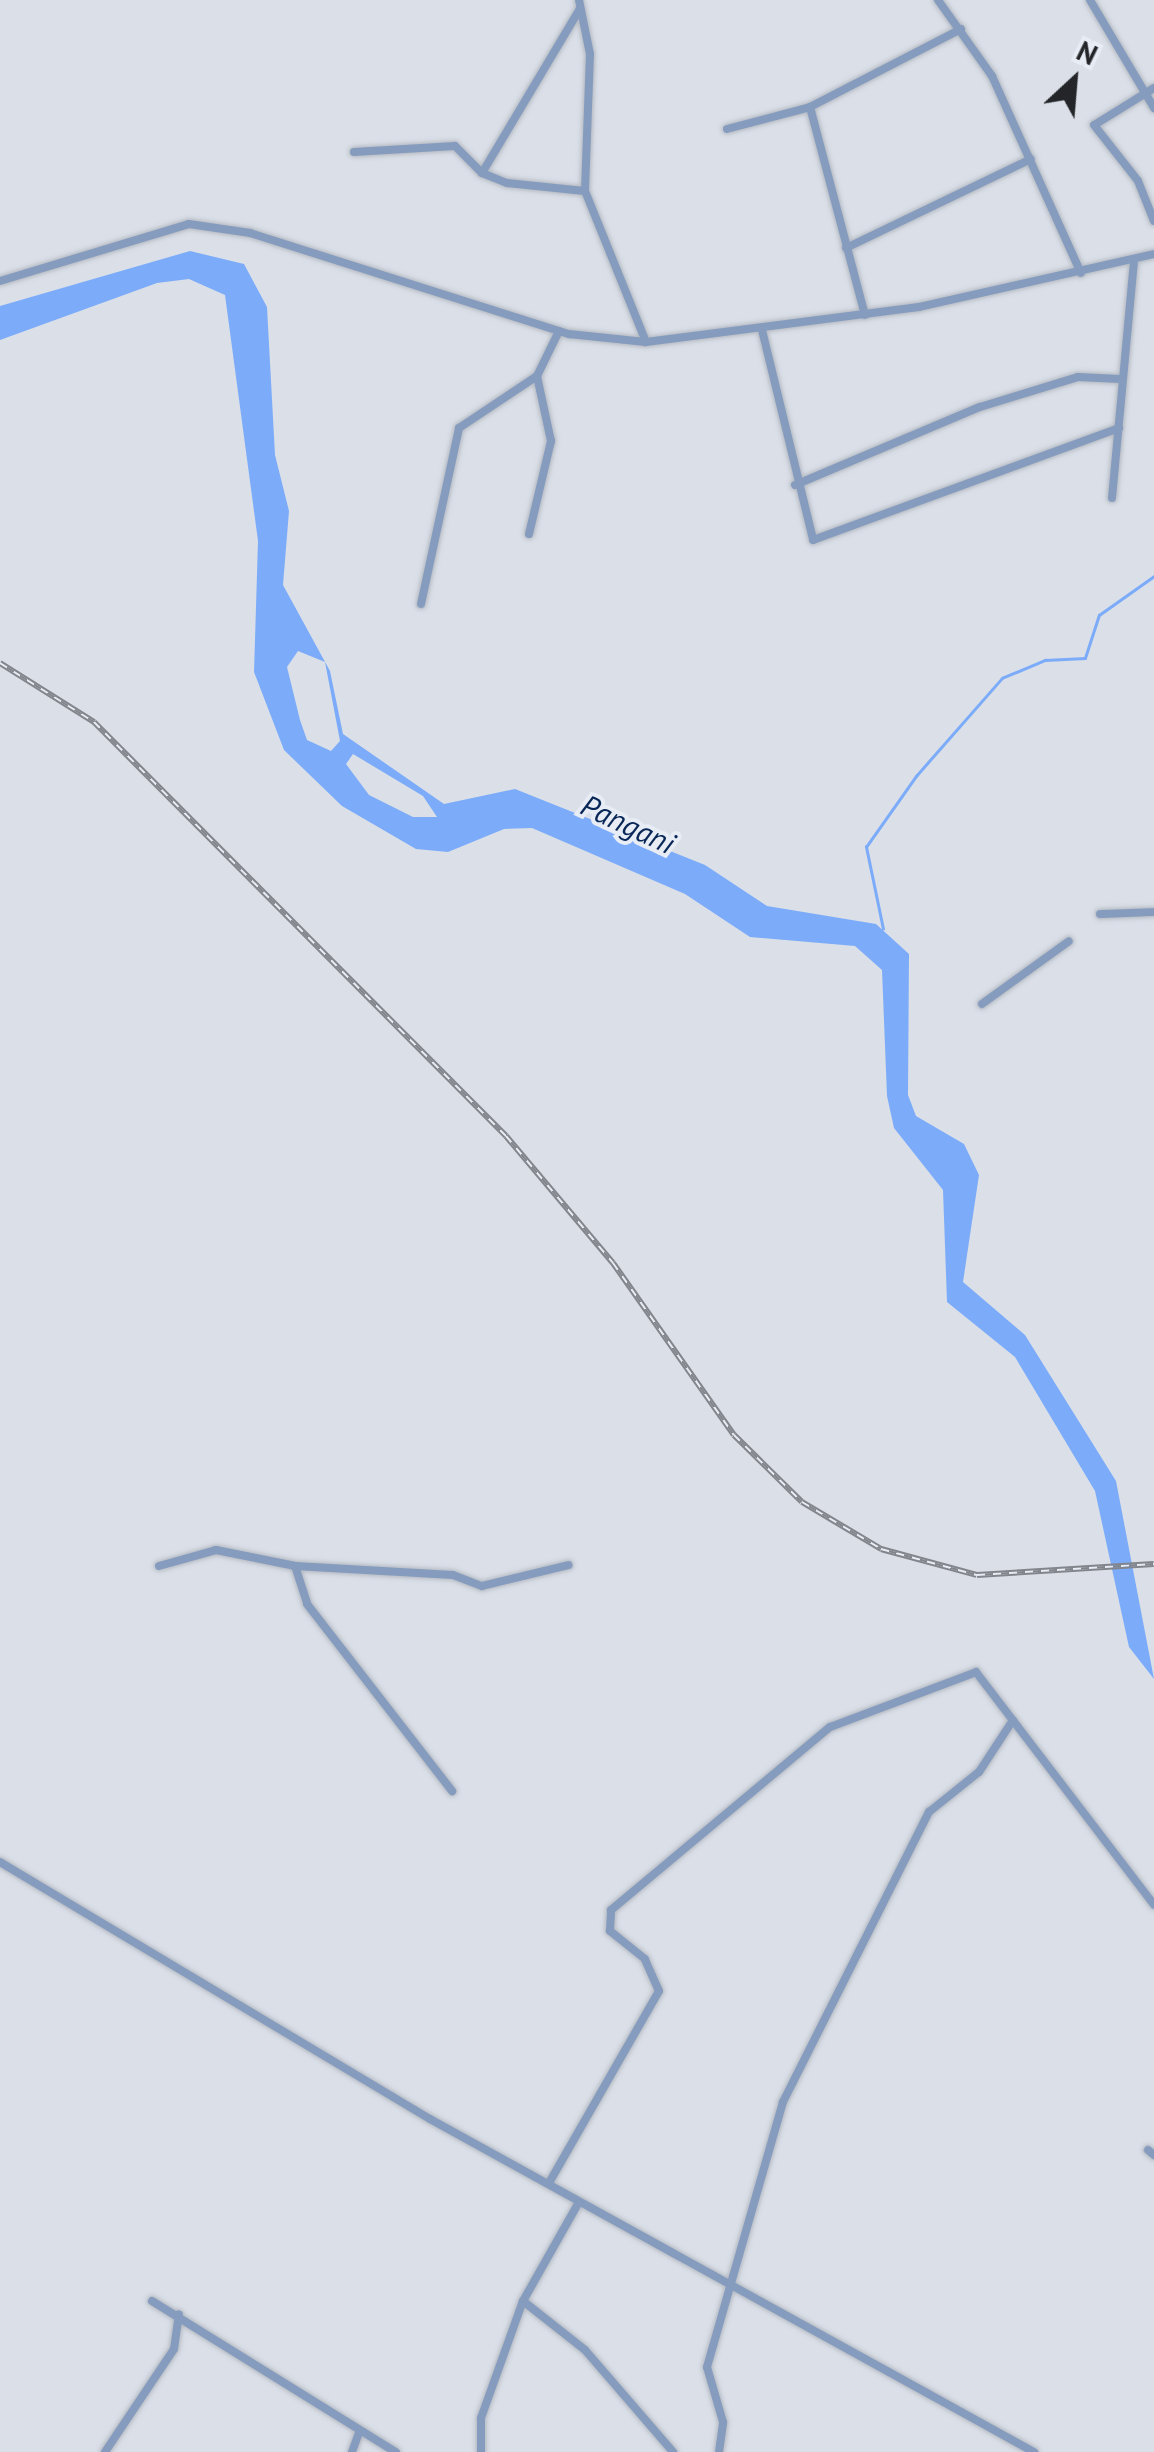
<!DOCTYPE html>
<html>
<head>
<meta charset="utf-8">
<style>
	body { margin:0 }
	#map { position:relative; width:1154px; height:2452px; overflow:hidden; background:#dadfe8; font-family:"PT Sans",sans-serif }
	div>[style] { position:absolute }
	.water>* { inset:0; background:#7cacf9 }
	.stream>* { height:2.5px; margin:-1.25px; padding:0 1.25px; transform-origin:1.25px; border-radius:1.25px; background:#7cacf9 }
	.roads { filter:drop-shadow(0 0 2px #b5bac2) drop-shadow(0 0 2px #b5bac2) }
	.minor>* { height:8px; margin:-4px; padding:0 4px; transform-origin:4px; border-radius:4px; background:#869cbe }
	.rail>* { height:6px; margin-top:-3px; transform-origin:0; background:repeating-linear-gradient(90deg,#e7ecf5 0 8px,#82858b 0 16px); box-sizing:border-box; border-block:2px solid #82858b }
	span { translate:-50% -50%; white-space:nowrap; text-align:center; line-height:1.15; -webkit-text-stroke:8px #e7ecf5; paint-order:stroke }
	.water-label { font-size:30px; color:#092756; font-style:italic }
	.north { position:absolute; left:1024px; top:30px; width:100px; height:100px; -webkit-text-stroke:8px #e7ecf5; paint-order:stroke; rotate:26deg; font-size:28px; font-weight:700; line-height:40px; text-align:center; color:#232528 }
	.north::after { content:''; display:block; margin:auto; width:35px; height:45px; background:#232528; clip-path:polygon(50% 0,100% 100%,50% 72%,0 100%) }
</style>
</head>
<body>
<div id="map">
	<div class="water">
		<div style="clip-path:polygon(evenodd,190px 251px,244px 264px,267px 307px,275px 455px,289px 511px,283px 585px,330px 671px,343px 734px,444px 804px,515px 789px,705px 865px,767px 906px,876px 924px,909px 954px,908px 1095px,916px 1116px,964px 1144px,979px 1175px,963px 1282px,1025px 1335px,1116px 1481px,1154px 1679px,1129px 1647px,1095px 1491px,1015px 1357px,947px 1302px,943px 1190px,894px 1128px,887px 1096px,882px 970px,855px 946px,750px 937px,685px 894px,532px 828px,504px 829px,448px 852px,416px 849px,342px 806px,284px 750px,254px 672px,258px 541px,225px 295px,189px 279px,157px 283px,0 340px,0 306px,190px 251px,298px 651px,325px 662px,340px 741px,331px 751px,307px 740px,300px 720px,287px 667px,298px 651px,190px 251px,353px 754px,423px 796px,437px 817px,413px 817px,369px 795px,346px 764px,353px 754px)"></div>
	</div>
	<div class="stream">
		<div style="left:883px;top:929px;width:84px;rotate:-101.7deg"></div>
		<div style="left:866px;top:847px;width:87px;rotate:-54.8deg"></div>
		<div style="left:916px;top:776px;width:130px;rotate:-48.7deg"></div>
		<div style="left:1002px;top:678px;width:47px;rotate:-22.7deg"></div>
		<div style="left:1045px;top:660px;width:40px;rotate:-2.9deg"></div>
		<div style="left:1085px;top:658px;width:45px;rotate:-72deg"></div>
		<div style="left:1099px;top:615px;width:67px;rotate:-35.3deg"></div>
	</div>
	<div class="roads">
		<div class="minor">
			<div style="left:579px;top:0;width:55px;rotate:78.5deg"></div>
			<div style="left:590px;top:54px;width:137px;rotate:92.1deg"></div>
			<div style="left:585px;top:191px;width:163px;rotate:68deg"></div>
			<div style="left:938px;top:0;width:93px;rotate:54.6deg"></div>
			<div style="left:992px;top:76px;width:216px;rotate:65.7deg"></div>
			<div style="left:1090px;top:0;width:126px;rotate:59.3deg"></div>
			<div style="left:1154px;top:88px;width:70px;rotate:148.3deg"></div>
			<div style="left:1094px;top:125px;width:71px;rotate:51.8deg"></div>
			<div style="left:1138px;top:181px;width:43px;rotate:68.2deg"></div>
			<div style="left:810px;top:107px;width:215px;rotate:75.2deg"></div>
			<div style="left:727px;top:129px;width:86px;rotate:-14.8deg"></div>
			<div style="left:810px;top:107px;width:170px;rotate:-27.3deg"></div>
			<div style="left:354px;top:152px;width:101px;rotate:-3.4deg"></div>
			<div style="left:455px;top:146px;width:38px;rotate:45deg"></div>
			<div style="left:482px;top:173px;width:27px;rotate:22deg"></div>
			<div style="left:507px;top:183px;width:78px;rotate:5.9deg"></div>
			<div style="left:482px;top:173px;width:190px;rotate:-59.2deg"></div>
			<div style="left:846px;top:248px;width:205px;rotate:-25.7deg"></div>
			<div style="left:0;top:281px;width:197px;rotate:-16.8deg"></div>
			<div style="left:189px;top:224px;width:62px;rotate:8.4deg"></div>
			<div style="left:250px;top:233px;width:335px;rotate:17.6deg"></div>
			<div style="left:569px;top:334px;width:77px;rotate:5.9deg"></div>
			<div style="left:646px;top:342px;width:275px;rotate:-7.3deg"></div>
			<div style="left:919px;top:307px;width:241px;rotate:-12.7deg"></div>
			<div style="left:762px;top:330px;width:216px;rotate:76.3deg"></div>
			<div style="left:813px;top:540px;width:326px;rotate:-20.1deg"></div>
			<div style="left:795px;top:485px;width:201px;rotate:-22.9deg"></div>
			<div style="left:980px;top:407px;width:102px;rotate:-17deg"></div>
			<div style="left:1078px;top:377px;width:42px;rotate:2.7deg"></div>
			<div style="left:1112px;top:498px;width:237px;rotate:-84.7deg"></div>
			<div style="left:529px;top:534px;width:96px;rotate:-76.7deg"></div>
			<div style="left:551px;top:441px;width:66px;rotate:-102.2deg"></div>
			<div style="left:421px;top:604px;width:180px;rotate:-77.8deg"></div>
			<div style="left:459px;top:428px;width:94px;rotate:-33.7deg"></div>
			<div style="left:537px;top:376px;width:50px;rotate:-63.9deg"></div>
			<div style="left:1100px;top:914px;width:54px;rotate:-2.1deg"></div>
			<div style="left:982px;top:1004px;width:107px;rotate:-35.9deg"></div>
			<div style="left:159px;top:1566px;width:59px;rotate:-15.7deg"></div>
			<div style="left:216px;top:1550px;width:81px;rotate:11.4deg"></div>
			<div style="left:295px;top:1566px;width:40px;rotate:72deg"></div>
			<div style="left:307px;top:1604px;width:237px;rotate:52.2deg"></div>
			<div style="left:295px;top:1566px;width:158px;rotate:3.3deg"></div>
			<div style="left:453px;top:1575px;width:31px;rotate:21deg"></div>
			<div style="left:482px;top:1586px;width:89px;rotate:-13.6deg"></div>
			<div style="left:0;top:1862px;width:501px;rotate:30.87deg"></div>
			<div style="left:430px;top:2119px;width:690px;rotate:28.87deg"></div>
			<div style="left:1148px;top:2150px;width:8px;rotate:40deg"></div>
			<div style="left:549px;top:2183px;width:221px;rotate:-60.2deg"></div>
			<div style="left:659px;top:1991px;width:35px;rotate:-114deg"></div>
			<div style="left:645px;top:1959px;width:45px;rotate:-141.3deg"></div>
			<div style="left:610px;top:1931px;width:21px;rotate:-87deg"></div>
			<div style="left:611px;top:1910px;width:285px;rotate:-39.9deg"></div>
			<div style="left:830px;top:1727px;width:156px;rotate:-20.6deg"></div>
			<div style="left:976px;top:1672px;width:293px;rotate:52.6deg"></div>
			<div style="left:579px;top:2202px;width:114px;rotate:119.5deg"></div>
			<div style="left:523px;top:2301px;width:79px;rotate:38.3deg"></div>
			<div style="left:585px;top:2350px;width:135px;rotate:49.2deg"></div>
			<div style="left:152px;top:2301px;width:287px;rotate:31.8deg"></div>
			<div style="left:105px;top:2452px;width:124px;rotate:-56.2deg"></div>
			<div style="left:174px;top:2349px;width:35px;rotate:-82deg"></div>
			<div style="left:352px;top:2452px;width:20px;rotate:-70deg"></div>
			<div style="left:481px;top:2452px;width:34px;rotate:-90deg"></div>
			<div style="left:481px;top:2418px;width:124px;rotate:-70.3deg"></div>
			<div style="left:719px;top:2452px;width:30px;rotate:-82deg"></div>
			<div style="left:723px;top:2422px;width:57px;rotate:-106.2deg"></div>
			<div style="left:707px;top:2367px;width:276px;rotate:-74deg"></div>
			<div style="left:783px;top:2102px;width:325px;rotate:-63.3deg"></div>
			<div style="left:929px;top:1812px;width:64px;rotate:-38.7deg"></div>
			<div style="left:979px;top:1772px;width:62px;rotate:-56.8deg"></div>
		</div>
	</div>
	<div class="rail">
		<div style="left:0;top:663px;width:111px;rotate:32.1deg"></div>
		<div style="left:94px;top:722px;width:584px;rotate:45.14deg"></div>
		<div style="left:506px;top:1136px;width:166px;rotate:49.9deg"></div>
		<div style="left:613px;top:1263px;width:210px;rotate:54.9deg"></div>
		<div style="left:734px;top:1435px;width:95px;rotate:44.6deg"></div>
		<div style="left:802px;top:1502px;width:92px;rotate:30.7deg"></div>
		<div style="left:881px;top:1549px;width:99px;rotate:15.2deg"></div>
		<div style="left:977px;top:1575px;width:177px;rotate:-3.6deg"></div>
	</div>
	<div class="water-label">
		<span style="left:628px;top:824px;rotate:25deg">Pangani</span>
	</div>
	<div class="north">N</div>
</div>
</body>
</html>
